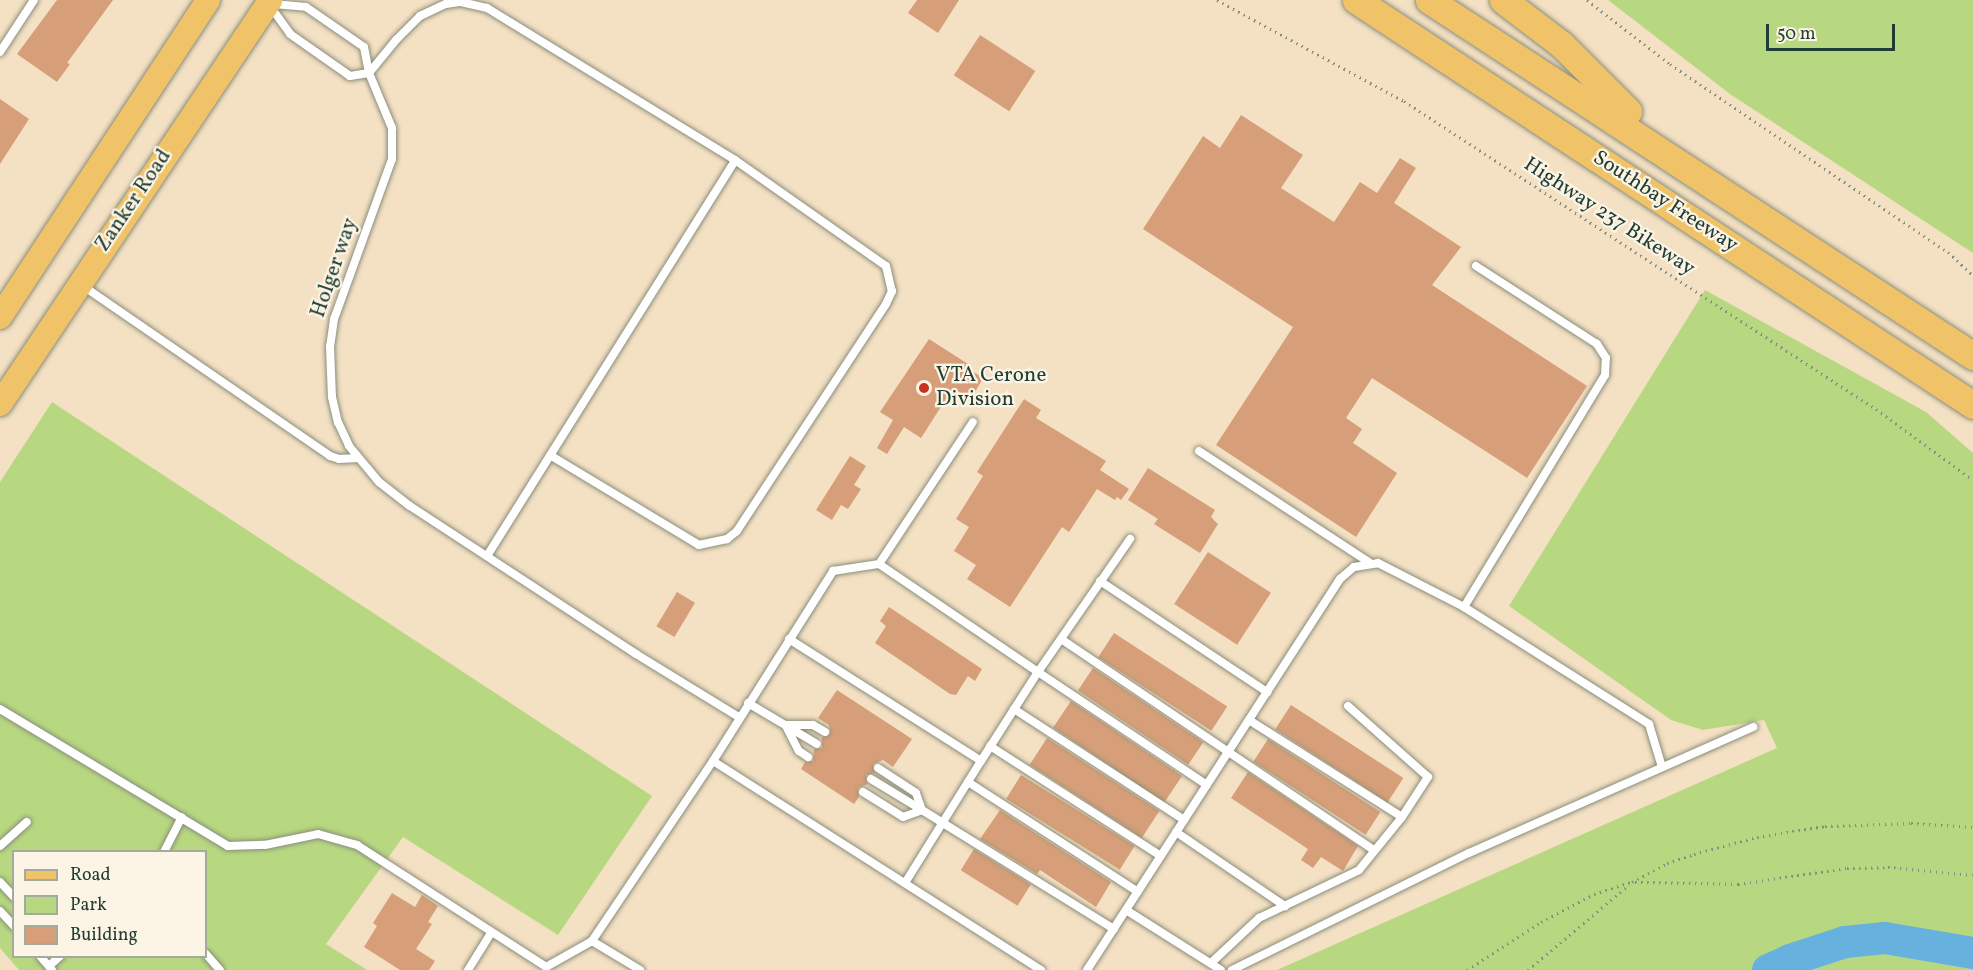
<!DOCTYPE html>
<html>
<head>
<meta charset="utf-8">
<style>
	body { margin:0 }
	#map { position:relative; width:1973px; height:970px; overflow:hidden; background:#f4e0c3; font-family:Vollkorn,serif }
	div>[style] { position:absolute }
	.green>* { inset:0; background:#b7d880 }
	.river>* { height:32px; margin:-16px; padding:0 16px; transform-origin:16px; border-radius:16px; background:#67b1df }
	.building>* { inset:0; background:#d69f79; transform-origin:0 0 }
	.path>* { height:3px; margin-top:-1.5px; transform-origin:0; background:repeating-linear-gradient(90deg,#8a8e7c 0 1.5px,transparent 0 6px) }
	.roads { filter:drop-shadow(0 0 2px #8a8e7c) drop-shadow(0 0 2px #8a8e7c) }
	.lane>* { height:8px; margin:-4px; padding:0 4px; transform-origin:4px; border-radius:4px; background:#fff }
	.primary>* { height:24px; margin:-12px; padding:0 12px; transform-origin:12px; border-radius:12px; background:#f0c369 }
	.highway>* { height:27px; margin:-13.5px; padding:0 13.5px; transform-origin:13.5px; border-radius:13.5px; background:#f0c369 }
	.dots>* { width:16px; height:16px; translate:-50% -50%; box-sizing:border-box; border:3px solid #fcf5e5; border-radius:50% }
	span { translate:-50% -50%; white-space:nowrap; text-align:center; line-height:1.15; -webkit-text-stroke:4.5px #fcf5e5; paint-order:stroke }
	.street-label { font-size:21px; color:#1f3d34 }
	.poi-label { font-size:21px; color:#1f3d34 }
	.left { translate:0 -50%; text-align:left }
	.legend { position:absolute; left:12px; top:850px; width:195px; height:108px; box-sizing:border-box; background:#fcf5e5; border:2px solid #a4ab9e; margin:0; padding:8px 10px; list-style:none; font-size:18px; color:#1f3d34 }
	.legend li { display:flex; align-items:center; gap:12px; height:30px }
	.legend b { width:30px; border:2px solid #a4ab9e }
	.scale { position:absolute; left:1766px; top:24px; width:129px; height:27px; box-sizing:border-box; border:3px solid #1f3d34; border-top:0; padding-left:8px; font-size:18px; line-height:21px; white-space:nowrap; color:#1f3d34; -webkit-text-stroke:4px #fcf5e5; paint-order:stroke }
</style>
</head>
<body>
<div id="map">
	<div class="green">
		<div style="clip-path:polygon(1608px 0,1973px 0,1973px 253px,1730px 94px)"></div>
		<div style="clip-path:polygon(1705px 290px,1926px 412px,1973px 453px,1973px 970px,1277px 970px,1777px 748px,1764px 720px,1703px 730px,1671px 720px,1509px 606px)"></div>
		<div style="clip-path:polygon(evenodd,52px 402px,652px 796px,558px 935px,403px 837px,326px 944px,367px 970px,19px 970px,0 948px,0 482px,52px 402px,14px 852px,206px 852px,206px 956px,14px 956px,14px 852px)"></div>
	</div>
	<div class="river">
		<div style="left:1768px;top:970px;width:24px;rotate:-24deg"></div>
		<div style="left:1790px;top:960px;width:58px;rotate:-18.1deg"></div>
		<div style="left:1845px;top:942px;width:40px;rotate:-5.7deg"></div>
		<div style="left:1885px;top:938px;width:89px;rotate:9.7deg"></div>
	</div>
	<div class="building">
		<div style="clip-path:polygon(57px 0,113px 0,67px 63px,70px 64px,57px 82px,17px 54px)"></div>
		<div style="clip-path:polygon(917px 0,959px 0,938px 33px,908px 13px)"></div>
		<div style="left:980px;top:35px;width:66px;height:48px;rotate:33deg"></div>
		<div style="clip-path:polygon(0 99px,29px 119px,0 164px)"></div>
		<div style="clip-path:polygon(1241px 115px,1303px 155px,1281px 188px,1334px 222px,1360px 182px,1377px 193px,1400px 158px,1416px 168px,1394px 203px,1461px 247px,1432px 285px,1587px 386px,1527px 478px,1372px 378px,1346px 418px,1362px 429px,1353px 443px,1397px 473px,1356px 537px,1216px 445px,1293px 327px,1143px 229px,1203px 136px,1220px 148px)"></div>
		<div style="clip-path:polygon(929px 339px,968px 364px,966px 367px,983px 378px,971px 399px,953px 388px,921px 438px,904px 427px,887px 454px,877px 448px,893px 420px,880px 412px)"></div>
		<div style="clip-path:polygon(1024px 399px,1041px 410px,1036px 418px,1106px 461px,1100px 470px,1129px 489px,1121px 500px,1117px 497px,1115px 500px,1097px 489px,1069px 532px,1062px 527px,1010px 607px,967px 579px,976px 565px,954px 551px,969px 527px,956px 519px,983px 476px,977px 472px)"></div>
		<div style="clip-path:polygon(850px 456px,866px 466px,854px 485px,861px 489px,848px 509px,841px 505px,832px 520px,816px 510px)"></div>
		<div style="clip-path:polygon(1148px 468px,1215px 510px,1211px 517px,1218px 524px,1200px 553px,1154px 524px,1158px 519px,1128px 500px)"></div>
		<div style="left:1208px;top:552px;width:75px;height:62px;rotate:33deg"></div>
		<div style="left:677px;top:592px;width:21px;height:40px;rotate:31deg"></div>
		<div style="clip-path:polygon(889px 607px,982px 669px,975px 681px,968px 676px,956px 695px,950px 694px,875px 643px,886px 626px,880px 621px)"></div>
		<div style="left:1114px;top:633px;width:135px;height:29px;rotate:33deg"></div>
		<div style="left:1093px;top:668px;width:133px;height:27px;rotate:34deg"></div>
		<div style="clip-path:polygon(837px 690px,912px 739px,893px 767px,883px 760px,873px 764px,875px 773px,866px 775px,868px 784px,858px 788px,859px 797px,854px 804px,801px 769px,805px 762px,813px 761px,814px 749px,822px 748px,822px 737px,830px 734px,829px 725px,818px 718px)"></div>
		<div style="left:1071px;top:701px;width:134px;height:32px;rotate:34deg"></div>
		<div style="left:1291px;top:705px;width:134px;height:29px;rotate:33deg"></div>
		<div style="left:1047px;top:738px;width:134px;height:32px;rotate:33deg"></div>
		<div style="left:1268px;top:739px;width:134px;height:27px;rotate:33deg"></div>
		<div style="clip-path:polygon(1248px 772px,1358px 846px,1343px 871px,1321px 857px,1313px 868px,1301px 860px,1308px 849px,1231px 798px)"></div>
		<div style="left:1021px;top:775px;width:134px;height:28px;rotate:32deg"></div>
		<div style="clip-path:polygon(1000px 810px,1111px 882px,1096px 907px,1040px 870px,1037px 874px,980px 839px)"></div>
		<div style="left:974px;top:849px;width:67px;height:25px;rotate:32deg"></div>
		<div style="clip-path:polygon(392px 893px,415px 907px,422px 895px,438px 906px,428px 922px,432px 924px,416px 949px,435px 961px,429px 970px,400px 970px,364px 947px,377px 926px,373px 923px)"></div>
	</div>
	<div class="path">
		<div style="left:1217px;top:0;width:213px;rotate:28.4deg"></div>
		<div style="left:1404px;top:101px;width:564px;rotate:33.13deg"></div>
		<div style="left:1876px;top:409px;width:120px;rotate:36.2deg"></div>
		<div style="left:1587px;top:0;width:105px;rotate:37.6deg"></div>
		<div style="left:1670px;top:64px;width:336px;rotate:34.1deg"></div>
		<div style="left:1948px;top:252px;width:34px;rotate:43deg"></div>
		<div style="left:1635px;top:882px;width:103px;rotate:1.1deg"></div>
		<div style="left:1738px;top:884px;width:110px;rotate:-8.4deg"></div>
		<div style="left:1847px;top:868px;width:41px;rotate:-1.4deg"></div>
		<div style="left:1888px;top:867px;width:85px;rotate:5.4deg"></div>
		<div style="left:1467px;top:970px;width:88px;rotate:-33deg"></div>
		<div style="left:1541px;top:922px;width:60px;rotate:-27.8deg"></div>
		<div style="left:1594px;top:894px;width:40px;rotate:-18deg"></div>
		<div style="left:1632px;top:882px;width:40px;rotate:-28deg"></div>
		<div style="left:1667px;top:863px;width:28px;rotate:-18deg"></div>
		<div style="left:1694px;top:854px;width:65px;rotate:-15.1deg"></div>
		<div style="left:1757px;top:837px;width:69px;rotate:-9.2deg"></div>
		<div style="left:1825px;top:826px;width:86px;rotate:-2deg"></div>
		<div style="left:1911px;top:823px;width:62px;rotate:3.7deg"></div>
		<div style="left:1528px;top:970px;width:132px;rotate:-40.1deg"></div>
	</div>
	<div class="roads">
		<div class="lane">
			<div style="left:273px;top:4px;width:33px;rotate:5deg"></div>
			<div style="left:306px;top:7px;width:70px;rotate:34.6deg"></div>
			<div style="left:364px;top:47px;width:26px;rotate:79deg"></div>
			<div style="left:369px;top:73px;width:60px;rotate:67.3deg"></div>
			<div style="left:392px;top:128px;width:31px;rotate:90deg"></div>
			<div style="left:392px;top:159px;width:170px;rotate:109.9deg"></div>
			<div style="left:334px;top:319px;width:27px;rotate:98deg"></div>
			<div style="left:330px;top:346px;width:51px;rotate:87.8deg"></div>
			<div style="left:332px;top:397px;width:26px;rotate:77deg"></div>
			<div style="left:338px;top:422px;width:26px;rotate:65deg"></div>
			<div style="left:349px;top:446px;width:47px;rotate:50.2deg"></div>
			<div style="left:379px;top:482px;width:39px;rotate:38deg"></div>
			<div style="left:410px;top:506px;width:270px;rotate:33.2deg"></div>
			<div style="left:636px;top:654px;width:121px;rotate:31.5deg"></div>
			<div style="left:270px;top:6px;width:34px;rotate:54deg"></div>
			<div style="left:290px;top:34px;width:73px;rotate:35deg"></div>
			<div style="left:350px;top:76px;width:19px;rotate:-9deg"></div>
			<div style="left:0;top:52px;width:62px;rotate:-56.8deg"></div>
			<div style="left:369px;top:73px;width:43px;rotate:-50.7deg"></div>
			<div style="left:396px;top:40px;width:34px;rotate:-45deg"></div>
			<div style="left:420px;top:16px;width:29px;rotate:-25deg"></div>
			<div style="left:446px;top:4px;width:15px;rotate:-8deg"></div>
			<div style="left:461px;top:2px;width:27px;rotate:13deg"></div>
			<div style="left:487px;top:8px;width:291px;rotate:31.5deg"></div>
			<div style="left:735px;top:160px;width:184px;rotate:35.1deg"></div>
			<div style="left:886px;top:266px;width:26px;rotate:77deg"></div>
			<div style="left:892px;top:291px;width:14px;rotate:115deg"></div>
			<div style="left:886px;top:304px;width:272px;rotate:123.3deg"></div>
			<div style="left:737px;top:531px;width:13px;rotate:141deg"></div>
			<div style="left:727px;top:539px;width:29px;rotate:168deg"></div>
			<div style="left:699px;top:545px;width:174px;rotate:-148.9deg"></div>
			<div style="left:83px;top:286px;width:300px;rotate:34.5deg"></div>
			<div style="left:330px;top:456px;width:9px;rotate:18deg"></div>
			<div style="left:339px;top:459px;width:19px;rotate:-3deg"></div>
			<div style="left:1199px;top:451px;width:204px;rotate:33.2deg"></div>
			<div style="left:487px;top:556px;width:467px;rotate:-57.9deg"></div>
			<div style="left:879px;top:564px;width:192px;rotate:34.2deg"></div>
			<div style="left:1038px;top:672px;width:162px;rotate:-55.3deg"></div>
			<div style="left:1100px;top:581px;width:201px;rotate:33.6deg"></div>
			<div style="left:1464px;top:607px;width:219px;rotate:32.3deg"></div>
			<div style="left:1649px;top:724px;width:45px;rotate:73.2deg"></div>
			<div style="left:789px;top:639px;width:227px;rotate:32.4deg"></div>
			<div style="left:981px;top:761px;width:106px;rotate:-57.4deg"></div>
			<div style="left:1038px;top:672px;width:203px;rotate:33.8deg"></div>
			<div style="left:1061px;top:639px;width:377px;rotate:34deg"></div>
			<div style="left:748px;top:703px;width:80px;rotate:30.7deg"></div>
			<div style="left:0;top:709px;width:266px;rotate:31deg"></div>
			<div style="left:228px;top:846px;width:37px;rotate:-2deg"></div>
			<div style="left:265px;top:845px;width:54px;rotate:-11.7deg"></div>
			<div style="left:318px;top:834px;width:41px;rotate:15.8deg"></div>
			<div style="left:357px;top:845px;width:225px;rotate:32.8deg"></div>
			<div style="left:546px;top:967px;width:53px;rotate:-29.5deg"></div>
			<div style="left:592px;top:941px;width:217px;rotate:-56.1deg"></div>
			<div style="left:713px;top:761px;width:225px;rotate:-57.7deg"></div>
			<div style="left:833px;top:571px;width:47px;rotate:-8.7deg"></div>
			<div style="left:879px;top:564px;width:170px;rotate:-56.5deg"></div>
			<div style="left:1014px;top:709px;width:203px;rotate:33.1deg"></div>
			<div style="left:1249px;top:720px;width:181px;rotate:32.4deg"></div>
			<div style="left:787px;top:725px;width:26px"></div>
			<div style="left:813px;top:725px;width:14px;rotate:30deg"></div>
			<div style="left:786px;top:726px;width:28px;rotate:63deg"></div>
			<div style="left:799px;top:751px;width:11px;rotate:34deg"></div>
			<div style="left:990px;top:746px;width:203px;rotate:32.8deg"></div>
			<div style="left:713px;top:761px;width:389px;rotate:32.5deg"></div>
			<div style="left:878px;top:768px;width:45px;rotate:33.3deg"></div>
			<div style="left:916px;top:793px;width:18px;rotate:71deg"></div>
			<div style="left:922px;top:810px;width:226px;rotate:31.8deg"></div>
			<div style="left:871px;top:779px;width:60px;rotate:31.3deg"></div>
			<div style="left:968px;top:782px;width:202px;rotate:32.9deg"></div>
			<div style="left:863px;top:792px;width:47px;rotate:32deg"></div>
			<div style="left:903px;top:817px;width:20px;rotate:-20deg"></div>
			<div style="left:1176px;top:832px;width:132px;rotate:34.2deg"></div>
			<div style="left:0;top:846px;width:36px;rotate:-42deg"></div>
			<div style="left:164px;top:852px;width:39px;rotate:-63deg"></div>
			<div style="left:0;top:882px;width:21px;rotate:47deg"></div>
			<div style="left:905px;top:883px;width:144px;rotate:-58.1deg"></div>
			<div style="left:1126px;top:910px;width:112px;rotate:32.3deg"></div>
			<div style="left:0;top:911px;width:21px;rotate:47deg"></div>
			<div style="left:592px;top:941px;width:56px;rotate:31.1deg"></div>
			<div style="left:206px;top:954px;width:21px;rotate:49deg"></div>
			<div style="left:40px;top:956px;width:18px;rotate:49deg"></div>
			<div style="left:1211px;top:963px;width:66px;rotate:-43.2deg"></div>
			<div style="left:1259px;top:918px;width:111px;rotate:-25.6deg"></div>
			<div style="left:1359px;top:870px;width:68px;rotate:-50.9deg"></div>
			<div style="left:1402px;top:817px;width:48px;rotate:-57deg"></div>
			<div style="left:1428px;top:777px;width:107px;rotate:-138.4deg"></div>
			<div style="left:49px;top:966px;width:15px;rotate:-42deg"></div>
			<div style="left:468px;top:970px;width:44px;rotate:-58.1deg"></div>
			<div style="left:1087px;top:970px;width:466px;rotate:-57.1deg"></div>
			<div style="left:1340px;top:579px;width:18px;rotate:-41deg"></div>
			<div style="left:1354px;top:567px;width:24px;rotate:-9deg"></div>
			<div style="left:1378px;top:563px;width:97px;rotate:27.1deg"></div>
			<div style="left:1464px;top:607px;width:271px;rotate:-58.7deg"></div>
			<div style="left:1605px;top:375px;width:17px;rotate:-87deg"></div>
			<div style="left:1606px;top:358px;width:17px;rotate:-123deg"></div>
			<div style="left:1597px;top:344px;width:144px;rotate:-147.2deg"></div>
			<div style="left:1232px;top:970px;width:264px;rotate:-26.3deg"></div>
			<div style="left:1469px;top:853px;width:311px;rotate:-23.9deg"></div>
		</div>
		<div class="primary">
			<div style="left:0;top:317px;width:379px;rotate:-56.7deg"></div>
			<div style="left:0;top:404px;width:486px;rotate:-56.2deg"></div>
		</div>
		<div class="highway">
			<div style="left:1356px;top:0;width:738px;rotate:33.28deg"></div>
			<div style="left:1429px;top:0;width:650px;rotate:33.2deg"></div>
			<div style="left:1503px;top:0;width:73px;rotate:37.2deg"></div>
			<div style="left:1561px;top:44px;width:95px;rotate:45deg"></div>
		</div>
	</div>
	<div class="dots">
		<div style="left:924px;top:388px;background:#c8321e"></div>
	</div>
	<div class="street-label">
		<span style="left:134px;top:201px;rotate:-56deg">Zanker Road</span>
		<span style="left:1665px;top:202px;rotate:33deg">Southbay Freeway</span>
		<span style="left:1609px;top:217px;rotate:33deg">Highway 237 Bikeway</span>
		<span style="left:335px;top:268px;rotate:-71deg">Holger way</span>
	</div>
	<div class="poi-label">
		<span class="left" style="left:936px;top:388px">VTA Cerone<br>Division</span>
	</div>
	<ul class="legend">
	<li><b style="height:8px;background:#f0c369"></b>Road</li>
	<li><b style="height:16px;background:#b7d880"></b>Park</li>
	<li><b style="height:16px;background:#d69f79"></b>Building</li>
	</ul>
	<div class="scale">50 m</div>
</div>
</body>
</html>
